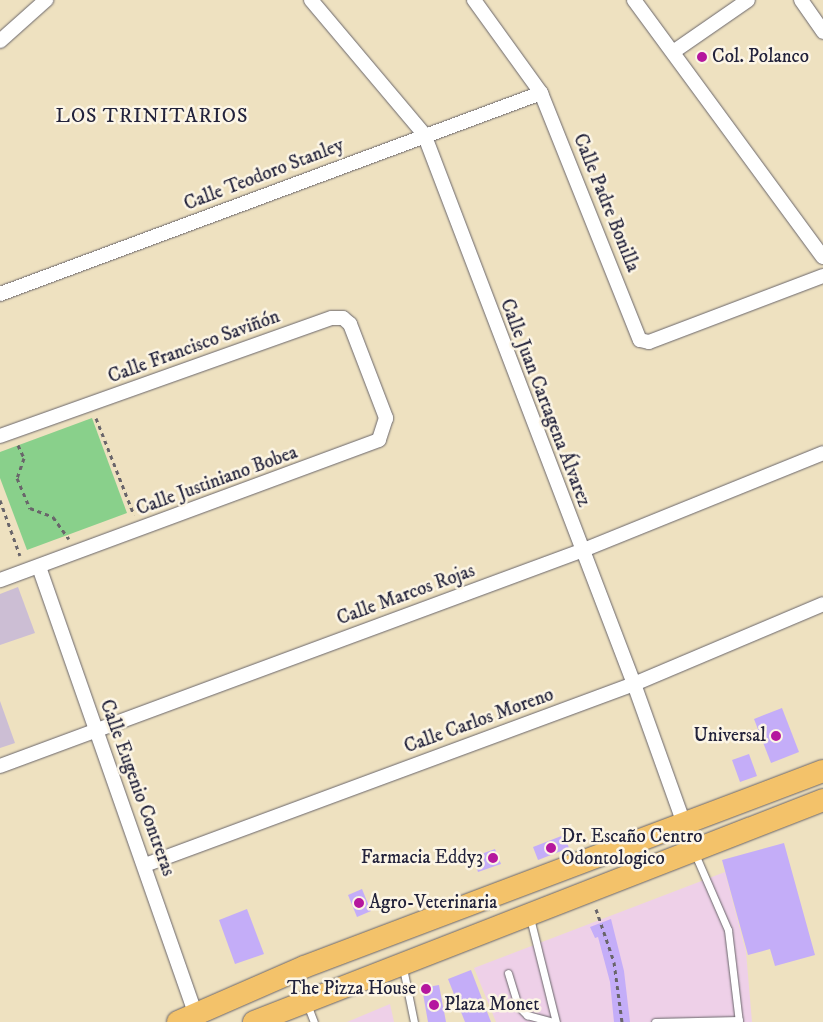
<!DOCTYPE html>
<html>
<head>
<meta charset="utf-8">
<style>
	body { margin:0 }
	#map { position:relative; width:823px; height:1022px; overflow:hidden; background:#eee1c0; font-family:"IM FELL DW Pica",serif }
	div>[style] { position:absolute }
	.built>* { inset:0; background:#eed0e8 }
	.industrial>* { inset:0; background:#ccbed4 }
	.green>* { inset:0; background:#89d08b }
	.building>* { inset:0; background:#c4adf8 }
	.path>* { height:3px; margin-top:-1.5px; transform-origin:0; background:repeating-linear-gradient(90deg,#69656a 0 4px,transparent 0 8px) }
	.roads { filter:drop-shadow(0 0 1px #69656a) drop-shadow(0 0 1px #69656a) }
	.lane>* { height:7px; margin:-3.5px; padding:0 3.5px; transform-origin:3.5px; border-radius:3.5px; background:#fff }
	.street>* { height:14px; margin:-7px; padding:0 7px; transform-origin:7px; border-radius:7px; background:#fff }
	.primary>* { height:22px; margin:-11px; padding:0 11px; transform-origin:11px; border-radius:11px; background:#f3c26a }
	.dots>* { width:14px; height:14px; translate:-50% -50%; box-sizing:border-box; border:2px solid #fcf5e5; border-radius:50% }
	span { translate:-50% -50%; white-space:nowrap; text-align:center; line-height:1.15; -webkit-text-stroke:5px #fcf5e5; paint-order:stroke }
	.poi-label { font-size:19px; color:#22223b }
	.left { translate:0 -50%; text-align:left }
	.right { translate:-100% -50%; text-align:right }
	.street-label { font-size:19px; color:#22223b }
	.neighbourhood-label { font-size:20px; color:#22223b; letter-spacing:1px }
</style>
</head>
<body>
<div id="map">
	<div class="built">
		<i style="clip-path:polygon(725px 872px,746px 952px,752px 1022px,496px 1022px,474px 968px)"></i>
		<i style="clip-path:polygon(390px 1004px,394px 1022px,347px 1022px)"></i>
	</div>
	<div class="industrial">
		<i style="clip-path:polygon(18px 587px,35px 633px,0 645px,0 594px)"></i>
		<i style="clip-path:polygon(0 701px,15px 743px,0 748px)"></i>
	</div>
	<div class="green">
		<i style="clip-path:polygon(92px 418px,127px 513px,27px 550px,0 478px,0 452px)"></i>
	</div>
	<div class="building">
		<i style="clip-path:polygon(782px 708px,799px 752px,771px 763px,754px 719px)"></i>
		<i style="clip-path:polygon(749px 754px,757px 776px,740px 782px,732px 760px)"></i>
		<i style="clip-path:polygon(564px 835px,569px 848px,538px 860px,533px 847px)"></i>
		<i style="clip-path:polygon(784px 843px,815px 955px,775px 966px,770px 949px,748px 955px,722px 860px)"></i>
		<i style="clip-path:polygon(495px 849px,501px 864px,478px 872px,473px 857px)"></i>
		<i style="clip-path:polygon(362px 889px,371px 911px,357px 917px,348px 895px)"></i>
		<i style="clip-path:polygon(247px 909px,264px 954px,235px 964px,219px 920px)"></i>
		<i style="clip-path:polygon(611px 919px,624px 971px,630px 1022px,614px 1022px,610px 982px,598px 937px,595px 938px,590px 927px)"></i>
		<i style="clip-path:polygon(471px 970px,491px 1022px,465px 1022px,448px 979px)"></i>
		<i style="clip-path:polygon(439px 985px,446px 1022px,428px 1022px,422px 988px)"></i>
	</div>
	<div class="path">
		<i style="left:96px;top:418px;width:104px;rotate:68.6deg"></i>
		<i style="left:18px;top:445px;width:14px;rotate:65deg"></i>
		<i style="left:24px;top:458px;width:21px;rotate:109deg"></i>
		<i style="left:17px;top:478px;width:33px;rotate:67deg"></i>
		<i style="left:30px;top:508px;width:25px;rotate:21deg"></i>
		<i style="left:53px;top:517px;width:27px;rotate:54deg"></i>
		<i style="left:0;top:500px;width:59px;rotate:70.3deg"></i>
		<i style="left:596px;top:909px;width:56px;rotate:71.2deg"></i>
		<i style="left:614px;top:962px;width:61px;rotate:82.4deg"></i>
	</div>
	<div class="roads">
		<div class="lane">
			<i style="left:695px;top:854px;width:83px;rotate:66.5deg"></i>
			<i style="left:728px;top:930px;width:93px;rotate:83.2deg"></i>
			<i style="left:530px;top:918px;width:107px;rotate:76deg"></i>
			<i style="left:403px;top:968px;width:55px;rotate:78.5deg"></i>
			<i style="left:508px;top:973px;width:34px;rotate:73deg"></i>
			<i style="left:518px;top:1006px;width:13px;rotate:45deg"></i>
			<i style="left:527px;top:1015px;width:28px;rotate:15deg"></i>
			<i style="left:307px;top:1004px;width:19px;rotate:69deg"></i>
			<i style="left:655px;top:1022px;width:84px;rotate:-1.4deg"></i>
		</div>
		<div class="street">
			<i style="left:311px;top:0;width:175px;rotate:49.9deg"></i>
			<i style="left:424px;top:134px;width:589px;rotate:69.1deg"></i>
			<i style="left:634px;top:684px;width:175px;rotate:70.3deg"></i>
			<i style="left:474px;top:0;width:115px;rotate:54.2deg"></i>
			<i style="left:541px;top:93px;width:266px;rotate:68.2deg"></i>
			<i style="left:640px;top:340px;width:9px;rotate:13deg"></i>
			<i style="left:649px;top:342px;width:186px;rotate:-20.8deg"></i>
			<i style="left:634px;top:0;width:319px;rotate:53.7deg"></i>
			<i style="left:801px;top:0;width:39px;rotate:55deg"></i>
			<i style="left:0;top:41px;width:62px;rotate:-41.7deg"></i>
			<i style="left:673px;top:52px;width:91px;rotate:-34.7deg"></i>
			<i style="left:0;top:294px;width:577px;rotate:-20.38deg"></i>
			<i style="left:0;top:436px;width:352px;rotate:-19.6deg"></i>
			<i style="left:332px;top:318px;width:11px"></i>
			<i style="left:343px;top:318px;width:9px;rotate:41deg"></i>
			<i style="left:350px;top:324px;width:101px;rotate:69deg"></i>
			<i style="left:386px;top:418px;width:23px;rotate:108deg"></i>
			<i style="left:379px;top:440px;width:404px;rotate:159.7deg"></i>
			<i style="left:39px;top:567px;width:481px;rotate:70.7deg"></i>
			<i style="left:0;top:766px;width:620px;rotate:-20.31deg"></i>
			<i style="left:581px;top:551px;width:261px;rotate:-22deg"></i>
			<i style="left:145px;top:865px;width:521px;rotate:-20.31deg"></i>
			<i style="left:634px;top:684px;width:205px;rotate:-22.9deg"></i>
		</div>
		<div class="primary">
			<i style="left:178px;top:1022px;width:137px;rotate:-23.6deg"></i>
			<i style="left:304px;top:967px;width:555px;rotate:-20.69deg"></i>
			<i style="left:254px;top:1022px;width:611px;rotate:-21.31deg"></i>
		</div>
	</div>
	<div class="dots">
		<i style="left:702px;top:57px;background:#b5179e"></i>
		<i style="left:776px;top:736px;background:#b5179e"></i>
		<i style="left:551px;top:848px;background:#b5179e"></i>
		<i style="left:493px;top:858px;background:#b5179e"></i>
		<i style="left:359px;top:903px;background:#b5179e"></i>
		<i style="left:426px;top:989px;background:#b5179e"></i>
		<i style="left:434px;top:1005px;background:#b5179e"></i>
	</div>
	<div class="poi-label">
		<span class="left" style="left:712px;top:57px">Col. Polanco</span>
		<span class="right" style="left:766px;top:736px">Universal</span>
		<span class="left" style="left:561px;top:848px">Dr. Escaño Centro<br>Odontologico</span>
		<span class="right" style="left:483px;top:858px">Farmacia Eddy3</span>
		<span class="left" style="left:369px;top:903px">Agro-Veterinaria</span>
		<span class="right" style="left:416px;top:989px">The Pizza House</span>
		<span class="left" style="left:444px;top:1005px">Plaza Monet</span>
	</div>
	<div class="street-label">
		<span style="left:264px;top:175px;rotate:-21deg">Calle Teodoro Stanley</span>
		<span style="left:606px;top:203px;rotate:68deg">Calle Padre Bonilla</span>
		<span style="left:194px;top:347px;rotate:-20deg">Calle Francisco Saviñón</span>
		<span style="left:545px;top:403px;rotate:69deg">Calle Juan Cartagena Álvarez</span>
		<span style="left:217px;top:481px;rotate:-20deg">Calle Justiniano Bobea</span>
		<span style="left:406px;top:595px;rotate:-20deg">Calle Marcos Rojas</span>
		<span style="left:479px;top:721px;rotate:-20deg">Calle Carlos Moreno</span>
		<span style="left:137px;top:788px;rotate:70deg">Calle Eugenio Contreras</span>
	</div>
	<div class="neighbourhood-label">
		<span style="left:152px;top:116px">LOS TRINITARIOS</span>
	</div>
</div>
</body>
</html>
